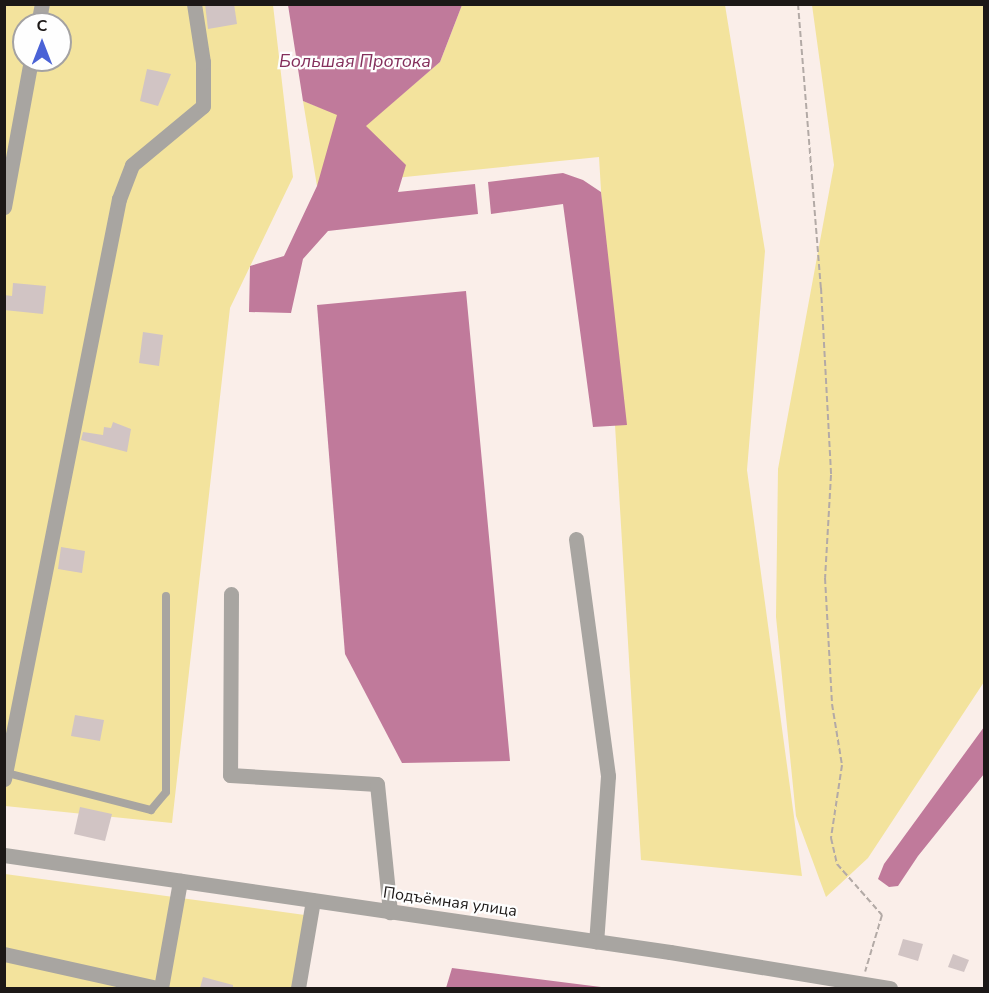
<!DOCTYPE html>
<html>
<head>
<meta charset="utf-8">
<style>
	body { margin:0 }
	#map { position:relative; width:989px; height:993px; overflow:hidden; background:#faeee9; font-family:"Nunito Sans",sans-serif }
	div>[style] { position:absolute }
	.green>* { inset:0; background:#f3e39d }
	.water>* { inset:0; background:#c07a9b }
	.building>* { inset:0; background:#d1c4c4 }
	.path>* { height:2px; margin-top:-1px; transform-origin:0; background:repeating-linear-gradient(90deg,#b3aaa6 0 6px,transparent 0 9px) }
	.lane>* { height:8px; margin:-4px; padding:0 4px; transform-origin:4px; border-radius:4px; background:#a8a5a1 }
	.street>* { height:15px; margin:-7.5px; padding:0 7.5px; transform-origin:7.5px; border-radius:7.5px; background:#a8a5a1 }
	span { translate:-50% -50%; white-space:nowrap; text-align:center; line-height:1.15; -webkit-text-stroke:4.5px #fefefe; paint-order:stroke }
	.street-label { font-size:16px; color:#1c1817 }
	.water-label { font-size:18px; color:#842f5c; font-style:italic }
	.frame { position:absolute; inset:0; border:6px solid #1c1817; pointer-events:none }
	.north { position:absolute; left:12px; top:12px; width:60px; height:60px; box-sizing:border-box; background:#fefefe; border:2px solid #a4a2a2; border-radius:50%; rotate:0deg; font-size:16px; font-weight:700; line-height:24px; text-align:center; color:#1c1817 }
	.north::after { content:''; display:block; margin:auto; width:21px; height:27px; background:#4a62d6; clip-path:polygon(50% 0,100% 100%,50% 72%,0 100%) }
</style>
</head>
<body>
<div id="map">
	<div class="green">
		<i style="clip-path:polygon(evenodd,4px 5px,273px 5px,293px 177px,230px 308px,172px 823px,5px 806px,4px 5px,24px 24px,60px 24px,60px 60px,24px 60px,24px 24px)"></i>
		<i style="clip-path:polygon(462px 5px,725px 5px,765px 251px,747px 470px,802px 876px,641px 860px,599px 157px,317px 186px,303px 101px,366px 125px,440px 62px)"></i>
		<i style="clip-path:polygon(812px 5px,984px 5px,984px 682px,868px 858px,826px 897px,796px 816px,776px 617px,778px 469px,834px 165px)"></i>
		<i style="clip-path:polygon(5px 874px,312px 916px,300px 988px,5px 988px)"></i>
	</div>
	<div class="water">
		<i style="clip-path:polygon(288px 5px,462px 5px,440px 62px,366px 126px,406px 165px,398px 192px,475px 184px,478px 214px,328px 231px,303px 259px,291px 313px,249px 312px,250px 266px,284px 256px,317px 186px,337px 115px,303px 101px)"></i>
		<i style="clip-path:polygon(563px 173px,583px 180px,601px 192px,627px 425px,593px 427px,563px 204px,491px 214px,488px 182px)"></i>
		<i style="clip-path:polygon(466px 291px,510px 761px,402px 763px,345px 654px,317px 305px)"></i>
		<i style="clip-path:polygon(984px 727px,984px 774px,918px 856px,898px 886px,889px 887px,878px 879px,884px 864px)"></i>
		<i style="clip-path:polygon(452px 968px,569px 983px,609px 988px,446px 988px)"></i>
	</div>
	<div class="building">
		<i style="clip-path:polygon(205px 4px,234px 4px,237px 24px,208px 29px)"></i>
		<i style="clip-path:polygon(147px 69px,171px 74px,158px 106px,140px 101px)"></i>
		<i style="clip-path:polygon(13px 283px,46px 286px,43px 314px,4px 310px,4px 295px,12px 296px)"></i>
		<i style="clip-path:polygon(143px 332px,163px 335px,159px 366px,139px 363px)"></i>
		<i style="clip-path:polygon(113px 422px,131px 429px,127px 452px,81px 440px,83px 432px,103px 435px,104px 427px,111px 428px)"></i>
		<i style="clip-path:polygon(61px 547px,85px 551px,82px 573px,58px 569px)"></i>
		<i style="clip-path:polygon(75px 715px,104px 720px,100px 741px,71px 736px)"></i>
		<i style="clip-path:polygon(80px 807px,112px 814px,105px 841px,74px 834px)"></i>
		<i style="clip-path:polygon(903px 939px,923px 944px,918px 961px,898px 955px)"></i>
		<i style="clip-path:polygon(953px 954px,969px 960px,964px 972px,948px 967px)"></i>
		<i style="clip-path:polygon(203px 977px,233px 985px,233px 988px,200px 988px)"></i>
	</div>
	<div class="path">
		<i style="left:798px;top:4px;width:285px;rotate:85.4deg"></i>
		<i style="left:821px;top:288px;width:187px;rotate:86.9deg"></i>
		<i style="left:831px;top:475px;width:103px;rotate:93.3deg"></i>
		<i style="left:825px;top:578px;width:126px;rotate:86.8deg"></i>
		<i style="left:832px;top:704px;width:62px;rotate:80.7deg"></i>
		<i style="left:842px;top:765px;width:74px;rotate:98.6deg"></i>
		<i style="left:831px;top:838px;width:27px;rotate:77deg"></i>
		<i style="left:837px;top:864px;width:68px;rotate:48.6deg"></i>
		<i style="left:882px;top:915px;width:59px;rotate:106.6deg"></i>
	</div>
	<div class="lane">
		<i style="left:7px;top:773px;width:149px;rotate:14.4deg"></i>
		<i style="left:151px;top:810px;width:23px;rotate:-50deg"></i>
		<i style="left:166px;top:792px;width:196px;rotate:-90deg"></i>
	</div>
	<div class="street">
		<i style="left:38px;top:24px;width:20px;rotate:-79deg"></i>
		<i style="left:4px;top:207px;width:149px;rotate:-79.6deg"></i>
		<i style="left:576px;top:539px;width:239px;rotate:82.3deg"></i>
		<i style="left:608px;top:776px;width:166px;rotate:94.1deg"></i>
		<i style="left:231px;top:594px;width:181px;rotate:90.3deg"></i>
		<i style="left:230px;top:775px;width:147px;rotate:3.5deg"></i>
		<i style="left:377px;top:784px;width:129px;rotate:84.2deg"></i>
		<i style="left:4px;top:779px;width:591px;rotate:-78.79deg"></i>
		<i style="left:119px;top:199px;width:36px;rotate:-69deg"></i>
		<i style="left:132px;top:165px;width:92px;rotate:-39.7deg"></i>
		<i style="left:203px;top:106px;width:44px;rotate:-90deg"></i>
		<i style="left:203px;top:62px;width:59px;rotate:-98.8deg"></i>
		<i style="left:4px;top:855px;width:673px;rotate:8.29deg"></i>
		<i style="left:670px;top:952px;width:223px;rotate:9.3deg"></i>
		<i style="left:4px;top:954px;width:157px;rotate:12.5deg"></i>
		<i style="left:161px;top:988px;width:109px;rotate:-79.9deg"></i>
		<i style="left:298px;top:988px;width:89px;rotate:-80.3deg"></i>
	</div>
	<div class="street-label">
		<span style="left:450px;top:902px;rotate:8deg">Подъёмная улица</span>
	</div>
	<div class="water-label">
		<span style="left:355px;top:61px">Большая Протока</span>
	</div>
	<div class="frame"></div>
	<div class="north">С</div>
</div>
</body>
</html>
